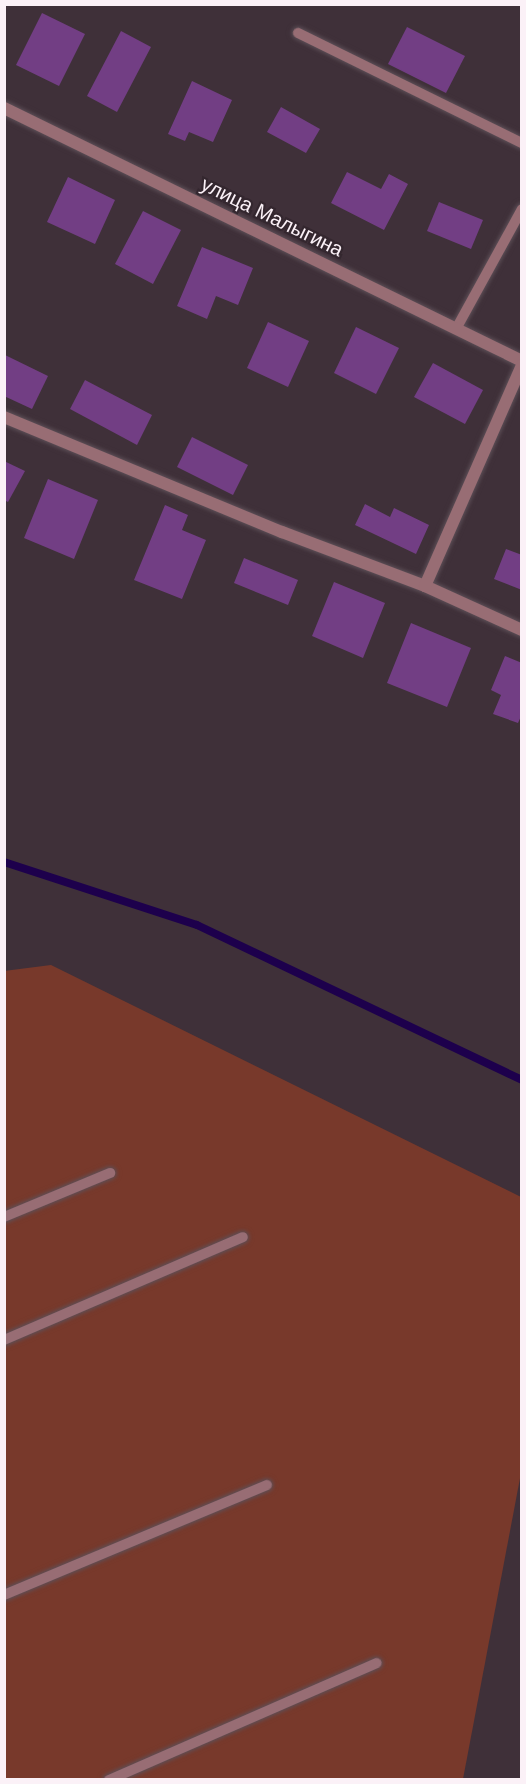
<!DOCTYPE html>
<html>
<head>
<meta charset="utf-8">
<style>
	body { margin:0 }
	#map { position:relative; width:526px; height:1784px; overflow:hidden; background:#3f3039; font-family:Helvetica,sans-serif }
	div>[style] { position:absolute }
	.green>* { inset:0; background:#78392b }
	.stream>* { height:8px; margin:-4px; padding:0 4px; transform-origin:4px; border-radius:4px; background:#1d004c }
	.building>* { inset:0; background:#723e84 }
	.roads { filter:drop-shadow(0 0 2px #5d4f57) drop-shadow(0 0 2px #5d4f57) }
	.lane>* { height:10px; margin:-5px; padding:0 5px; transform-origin:5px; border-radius:5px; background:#986d74 }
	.street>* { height:12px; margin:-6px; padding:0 6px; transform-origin:6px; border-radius:6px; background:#986d74 }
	span { translate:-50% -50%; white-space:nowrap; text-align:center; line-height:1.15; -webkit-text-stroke:4.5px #34272f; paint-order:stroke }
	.street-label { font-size:20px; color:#fbf1f7 }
	.frame { position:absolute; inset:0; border:6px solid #fbf1f7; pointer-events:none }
</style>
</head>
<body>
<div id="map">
	<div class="green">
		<i style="clip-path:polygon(51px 965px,521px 1197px,521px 1473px,463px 1779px,5px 1779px,4px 971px)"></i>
	</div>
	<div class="stream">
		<i style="left:4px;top:862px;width:203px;rotate:18.1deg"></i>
		<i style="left:197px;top:925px;width:360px;rotate:25.5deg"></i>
	</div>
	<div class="building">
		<i style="clip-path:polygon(42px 13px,85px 34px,59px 86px,16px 65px)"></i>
		<i style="clip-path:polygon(407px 27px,465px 56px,446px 93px,388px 64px)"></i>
		<i style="clip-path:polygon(121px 31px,151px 47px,117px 112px,87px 96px)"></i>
		<i style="clip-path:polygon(192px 81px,232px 100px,213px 142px,189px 132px,185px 141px,168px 134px)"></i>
		<i style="clip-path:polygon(281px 107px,320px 129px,306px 153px,267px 132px)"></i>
		<i style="clip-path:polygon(347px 172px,381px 189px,389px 174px,408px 184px,384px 230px,331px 203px)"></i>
		<i style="clip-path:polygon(68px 177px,115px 200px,95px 244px,47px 222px)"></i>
		<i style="clip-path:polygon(439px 202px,483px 220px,471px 249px,427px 231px)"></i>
		<i style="clip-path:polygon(143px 211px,181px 230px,153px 284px,115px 264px)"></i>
		<i style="clip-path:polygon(202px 247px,253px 268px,238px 305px,216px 296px,207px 319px,177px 306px)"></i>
		<i style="clip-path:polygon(268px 322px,309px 341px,288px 387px,247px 368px)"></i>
		<i style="clip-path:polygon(356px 327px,399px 348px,376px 394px,334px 373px)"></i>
		<i style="clip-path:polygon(5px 355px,48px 376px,32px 409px,4px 396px)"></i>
		<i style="clip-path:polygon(433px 363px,483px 390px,465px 424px,414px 397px)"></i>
		<i style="clip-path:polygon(85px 380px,152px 415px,137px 445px,70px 409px)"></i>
		<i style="clip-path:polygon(192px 437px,248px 465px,233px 495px,177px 467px)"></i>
		<i style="clip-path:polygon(4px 461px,25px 471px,8px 502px,4px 500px)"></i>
		<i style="clip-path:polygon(48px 479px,98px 500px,74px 559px,24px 538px)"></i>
		<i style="clip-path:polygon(365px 504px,390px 517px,394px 508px,429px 525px,416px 554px,355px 525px)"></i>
		<i style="clip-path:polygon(165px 505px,188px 515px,182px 530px,206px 540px,182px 599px,134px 580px)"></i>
		<i style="clip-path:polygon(506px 549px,522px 555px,522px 590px,494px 579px)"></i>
		<i style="clip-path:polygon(244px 558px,298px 580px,288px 605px,234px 583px)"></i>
		<i style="clip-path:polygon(334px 582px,385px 603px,363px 658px,312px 636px)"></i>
		<i style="clip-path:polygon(411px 623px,471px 648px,447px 707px,387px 683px)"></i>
		<i style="clip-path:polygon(505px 656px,522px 663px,522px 714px,518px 723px,493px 714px,501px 695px,491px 690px)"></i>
	</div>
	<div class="roads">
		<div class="lane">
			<i style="left:298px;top:33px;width:250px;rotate:26.2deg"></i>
			<i style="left:456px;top:329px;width:137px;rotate:-61.2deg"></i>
			<i style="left:4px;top:1217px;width:115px;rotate:-22.5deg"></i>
			<i style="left:4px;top:1340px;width:260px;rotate:-23.3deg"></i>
			<i style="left:4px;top:1595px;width:285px;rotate:-22.7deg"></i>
			<i style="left:109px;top:1780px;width:292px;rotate:-23.6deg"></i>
		</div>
		<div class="street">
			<i style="left:4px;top:108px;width:576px;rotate:26.03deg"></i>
			<i style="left:4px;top:417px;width:301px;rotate:22.5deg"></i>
			<i style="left:282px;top:532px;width:153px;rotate:20.7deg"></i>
			<i style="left:425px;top:586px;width:107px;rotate:24.4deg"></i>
			<i style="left:425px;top:586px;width:241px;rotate:-66.3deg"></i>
		</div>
	</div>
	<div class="street-label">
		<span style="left:272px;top:217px;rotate:26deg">улица Малыгина</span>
	</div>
	<div class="frame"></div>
</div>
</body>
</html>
